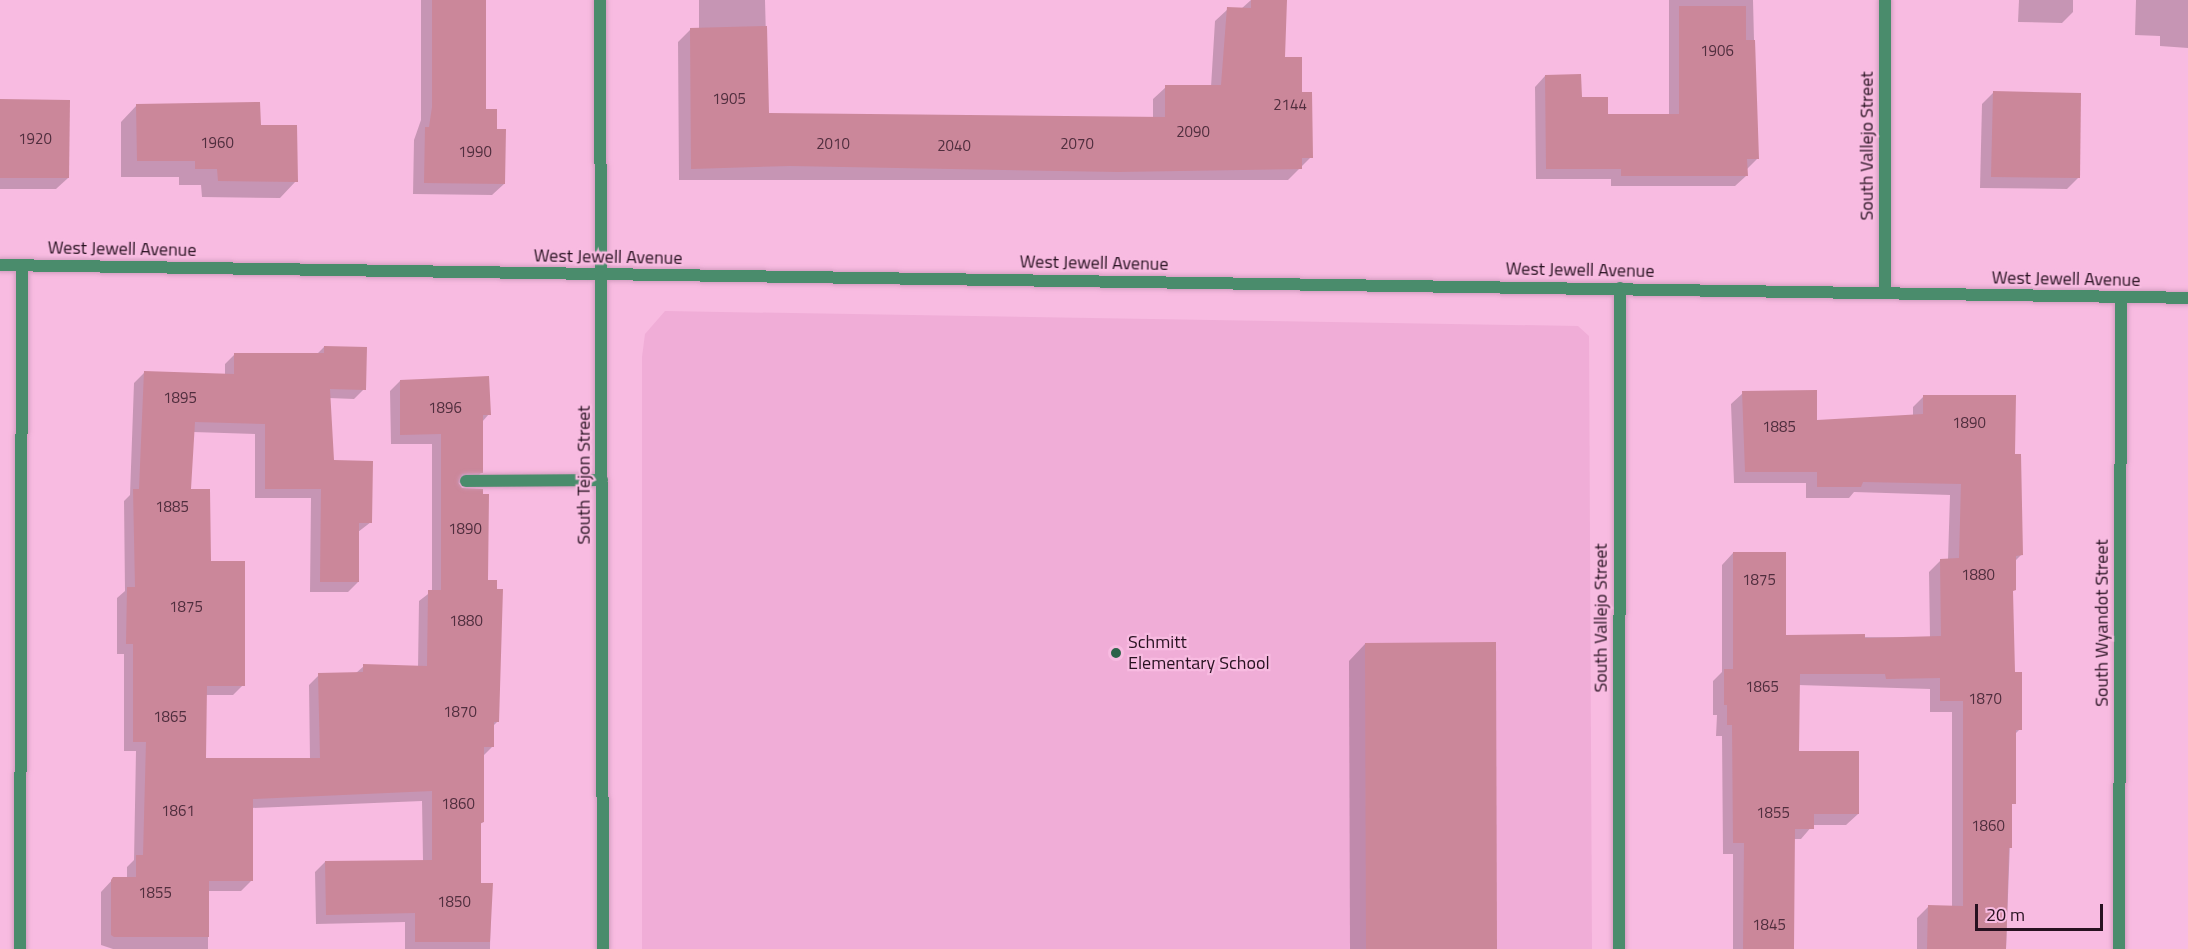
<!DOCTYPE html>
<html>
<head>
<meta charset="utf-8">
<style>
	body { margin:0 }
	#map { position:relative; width:2188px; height:949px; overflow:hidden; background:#f8bbe1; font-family:"Titillium Web",sans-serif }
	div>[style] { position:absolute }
	.built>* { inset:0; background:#f0add7 }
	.shadow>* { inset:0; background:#0003 }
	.building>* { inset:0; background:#cb879a }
	.roads { filter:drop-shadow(0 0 2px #d29cbe) drop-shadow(0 0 2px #d29cbe) }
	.service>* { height:12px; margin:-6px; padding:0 6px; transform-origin:6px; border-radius:6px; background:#4a8c6c }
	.minor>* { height:12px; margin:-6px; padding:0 6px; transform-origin:6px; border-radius:6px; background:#4a8c6c }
	.tertiary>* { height:12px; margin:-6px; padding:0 6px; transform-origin:6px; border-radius:6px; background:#4a8c6c }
	.dots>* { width:16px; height:16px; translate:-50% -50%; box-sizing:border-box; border:3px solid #f8bbe1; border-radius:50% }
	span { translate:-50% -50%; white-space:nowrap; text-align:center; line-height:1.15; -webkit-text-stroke:4.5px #f8bbe1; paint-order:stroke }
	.number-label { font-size:15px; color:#502e3e }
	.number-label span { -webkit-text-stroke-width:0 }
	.street-label { font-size:18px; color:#271120 }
	.poi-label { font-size:18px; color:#271120 }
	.left { translate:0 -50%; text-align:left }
	.scale { position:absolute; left:1975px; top:904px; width:128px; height:27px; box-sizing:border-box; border:3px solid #271120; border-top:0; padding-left:8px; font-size:18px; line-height:21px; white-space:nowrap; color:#271120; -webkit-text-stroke:4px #f8bbe1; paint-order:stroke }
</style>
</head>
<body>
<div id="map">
	<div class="built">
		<i style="clip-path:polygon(665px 311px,1578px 326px,1589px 336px,1592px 949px,642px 949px,642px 357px,645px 334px)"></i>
	</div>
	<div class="shadow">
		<i style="clip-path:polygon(421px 0,485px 0,485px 110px,495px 130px,504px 184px,492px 195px,413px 194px,414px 140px,421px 120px)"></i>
		<i style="clip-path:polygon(699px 0,765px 0,768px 114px,1153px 119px,1153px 99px,1166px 87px,1211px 87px,1215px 21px,1228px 9px,1241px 9px,1251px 0,1285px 0,1284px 58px,1311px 157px,1288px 180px,679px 180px,678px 42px,690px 30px,699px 30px)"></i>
		<i style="clip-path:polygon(1669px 0,1753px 0,1757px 159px,1746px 170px,1746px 176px,1735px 186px,1611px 186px,1611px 179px,1536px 179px,1535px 87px,1545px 76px,1607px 115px,1669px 115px)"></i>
		<i style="clip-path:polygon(2019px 0,2073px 0,2073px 12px,2062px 23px,2018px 22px)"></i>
		<i style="clip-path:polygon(2136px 0,2188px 0,2188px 48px,2160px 46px,2160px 36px,2135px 35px)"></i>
		<i style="clip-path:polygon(1993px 93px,2078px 178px,2067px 189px,1980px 188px,1982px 104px)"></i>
		<i style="clip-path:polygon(0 100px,68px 178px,56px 189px,0 189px)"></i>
		<i style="clip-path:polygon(137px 105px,259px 127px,296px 181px,280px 198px,202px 197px,201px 185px,179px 185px,179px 177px,121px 177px,121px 122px)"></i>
		<i style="clip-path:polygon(324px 347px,364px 389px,354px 399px,329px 398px,332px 462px,371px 522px,358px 532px,358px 582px,348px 592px,310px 592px,311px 498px,255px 498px,255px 434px,193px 432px,189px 490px,243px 685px,233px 695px,205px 695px,204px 760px,310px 760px,309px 685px,319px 675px,356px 673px,364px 666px,418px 668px,419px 601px,432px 591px,432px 444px,391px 444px,390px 391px,400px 381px,489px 414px,482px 422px,482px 472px,471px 482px,457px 483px,487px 581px,498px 721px,492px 727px,492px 747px,483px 756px,483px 822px,479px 825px,479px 885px,491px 885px,490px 949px,405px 949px,405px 922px,316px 924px,315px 872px,325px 862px,423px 861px,422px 801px,251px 808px,251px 881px,241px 891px,208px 891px,208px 949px,113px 949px,101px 945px,101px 892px,114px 878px,127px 878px,127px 867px,134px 860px,136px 751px,124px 751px,124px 654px,117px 654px,117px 598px,125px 591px,124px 501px,130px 495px,134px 383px,144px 373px,225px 375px,225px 364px,235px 354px,317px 354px)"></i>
		<i style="clip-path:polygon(1743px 393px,1815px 421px,1913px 416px,1913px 407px,1924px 396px,2014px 455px,2021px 555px,2014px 562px,2012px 593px,2014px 674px,2020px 729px,2014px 735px,2006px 949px,1917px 949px,1917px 918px,1928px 907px,1952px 907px,1952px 712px,1930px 712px,1930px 689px,1798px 685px,1797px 753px,1858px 814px,1846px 825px,1813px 825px,1801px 839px,1794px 839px,1793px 949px,1733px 949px,1733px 854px,1723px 854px,1722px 736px,1716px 736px,1717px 715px,1713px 715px,1713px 681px,1722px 672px,1722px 565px,1733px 553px,1784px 636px,1930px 638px,1929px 572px,1941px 560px,1948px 560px,1950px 495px,1854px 492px,1849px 498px,1806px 498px,1806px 483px,1734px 483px,1731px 404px)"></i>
		<i style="clip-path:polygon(1365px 644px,1496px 949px,1350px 949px,1349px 661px)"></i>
	</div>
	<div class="building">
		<i style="clip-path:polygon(432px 0,486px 0,486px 109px,497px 109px,497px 129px,506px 129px,505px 184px,424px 183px,425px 127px,429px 127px,432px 107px)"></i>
		<i style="clip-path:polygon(1251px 0,1287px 0,1285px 57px,1302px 57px,1302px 92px,1312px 92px,1313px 158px,1302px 158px,1302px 169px,1118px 172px,790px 166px,691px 169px,690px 28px,767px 26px,769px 113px,1165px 117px,1165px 85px,1221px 85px,1227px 7px,1251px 8px)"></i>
		<i style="clip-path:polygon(1679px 6px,1746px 6px,1746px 40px,1755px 40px,1759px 159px,1747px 159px,1748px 176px,1621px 176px,1621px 169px,1546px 169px,1545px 75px,1581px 74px,1582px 97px,1608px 97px,1608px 114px,1679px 114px)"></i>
		<i style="clip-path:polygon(1993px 91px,2081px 93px,2080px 178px,1991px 177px)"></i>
		<i style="clip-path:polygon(0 99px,70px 100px,69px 178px,0 178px)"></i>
		<i style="clip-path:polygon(260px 102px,261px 125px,297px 125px,298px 182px,218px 181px,217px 169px,195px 169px,195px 161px,137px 161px,136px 104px)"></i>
		<i style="clip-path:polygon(324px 346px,367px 347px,366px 390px,330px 389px,334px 460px,373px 461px,372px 523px,359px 523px,359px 582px,320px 582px,321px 489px,265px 489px,265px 424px,195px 422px,191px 489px,210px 489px,211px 561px,245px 561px,245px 686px,207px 686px,206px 758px,320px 758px,318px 673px,363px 672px,363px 664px,427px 666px,428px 590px,441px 590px,441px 434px,400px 435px,400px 380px,489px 376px,491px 415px,483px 415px,483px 473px,462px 474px,458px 482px,462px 488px,483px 489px,483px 494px,489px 494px,488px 580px,497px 580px,497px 589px,503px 589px,499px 722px,494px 722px,494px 747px,484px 747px,484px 822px,481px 823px,481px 883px,493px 883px,490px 942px,415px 942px,415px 913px,326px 915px,325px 861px,432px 860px,432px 791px,253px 799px,253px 881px,209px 881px,209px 937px,114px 937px,111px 935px,111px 880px,113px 877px,136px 877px,136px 855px,143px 855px,146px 742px,133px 742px,133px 644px,126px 644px,127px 587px,135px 587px,133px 489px,139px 489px,144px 371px,234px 374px,234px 353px,324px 353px)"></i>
		<i style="clip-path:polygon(1817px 390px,1817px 420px,1923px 414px,1923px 395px,2016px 395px,2015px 454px,2021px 454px,2023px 555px,2016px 556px,2016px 590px,2013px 591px,2015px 672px,2022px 672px,2022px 730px,2016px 730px,2016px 804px,2012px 804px,2012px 848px,2009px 848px,2006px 949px,1927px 949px,1928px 905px,1963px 906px,1963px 701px,1940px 701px,1940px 678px,1886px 679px,1885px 674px,1800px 674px,1799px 751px,1859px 751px,1859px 814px,1814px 814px,1814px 829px,1795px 829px,1794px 949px,1743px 949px,1744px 843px,1733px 843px,1732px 725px,1727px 725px,1727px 705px,1724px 705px,1724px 669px,1733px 669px,1733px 552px,1786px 552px,1786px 635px,1865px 634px,1865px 638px,1941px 636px,1940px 559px,1959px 558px,1961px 484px,1863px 482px,1861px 487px,1817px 487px,1817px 472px,1745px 472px,1742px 391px)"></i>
		<i style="clip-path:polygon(1496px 642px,1497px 949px,1366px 949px,1365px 643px)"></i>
	</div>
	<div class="roads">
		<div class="service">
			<i style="left:466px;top:481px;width:136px;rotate:-0.4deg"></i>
		</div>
		<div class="minor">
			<i style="left:600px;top:0;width:949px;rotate:89.82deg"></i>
			<i style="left:1885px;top:293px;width:293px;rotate:-90deg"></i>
			<i style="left:20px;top:949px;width:684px;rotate:-89.83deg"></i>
			<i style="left:1619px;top:949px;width:661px;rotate:-89.91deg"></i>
			<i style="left:2119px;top:949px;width:651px;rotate:-89.82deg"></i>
		</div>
		<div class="tertiary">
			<i style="left:0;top:265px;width:2188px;rotate:0.86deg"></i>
		</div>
	</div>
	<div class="dots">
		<i style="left:1116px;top:653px;background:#2d634a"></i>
	</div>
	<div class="number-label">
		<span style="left:1717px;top:51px">1906</span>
		<span style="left:729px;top:99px">1905</span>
		<span style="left:1290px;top:105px">2144</span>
		<span style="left:1193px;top:132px">2090</span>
		<span style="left:35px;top:139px">1920</span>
		<span style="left:217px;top:143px">1960</span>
		<span style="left:833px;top:144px">2010</span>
		<span style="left:1077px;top:144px">2070</span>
		<span style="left:954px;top:146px">2040</span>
		<span style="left:475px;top:152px">1990</span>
		<span style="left:180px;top:398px">1895</span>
		<span style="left:445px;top:408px">1896</span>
		<span style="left:1969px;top:423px">1890</span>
		<span style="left:1779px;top:427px">1885</span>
		<span style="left:172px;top:507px">1885</span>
		<span style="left:465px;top:529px">1890</span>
		<span style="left:1978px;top:575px">1880</span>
		<span style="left:1759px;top:580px">1875</span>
		<span style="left:186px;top:607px">1875</span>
		<span style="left:466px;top:621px">1880</span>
		<span style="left:1762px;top:687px">1865</span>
		<span style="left:1985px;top:699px">1870</span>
		<span style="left:460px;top:712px">1870</span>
		<span style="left:170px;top:717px">1865</span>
		<span style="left:458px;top:804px">1860</span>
		<span style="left:178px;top:811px">1861</span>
		<span style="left:1773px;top:813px">1855</span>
		<span style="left:1988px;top:826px">1860</span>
		<span style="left:155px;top:893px">1855</span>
		<span style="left:454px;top:902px">1850</span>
		<span style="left:1769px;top:925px">1845</span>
	</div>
	<div class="street-label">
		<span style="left:1867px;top:146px;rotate:-90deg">South Vallejo Street</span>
		<span style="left:122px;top:249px;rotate:1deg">West Jewell Avenue</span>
		<span style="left:608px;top:257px;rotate:1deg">West Jewell Avenue</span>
		<span style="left:1094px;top:263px;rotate:1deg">West Jewell Avenue</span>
		<span style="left:1580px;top:270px;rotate:1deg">West Jewell Avenue</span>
		<span style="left:2066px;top:279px;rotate:1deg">West Jewell Avenue</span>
		<span style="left:584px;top:475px;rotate:-90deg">South Tejon Street</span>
		<span style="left:1601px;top:618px;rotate:-90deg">South Vallejo Street</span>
		<span style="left:2102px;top:623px;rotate:-90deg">South Wyandot Street</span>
	</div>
	<div class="poi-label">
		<span class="left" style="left:1128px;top:653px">Schmitt<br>Elementary School</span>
	</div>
	<div class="scale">20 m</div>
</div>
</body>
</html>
